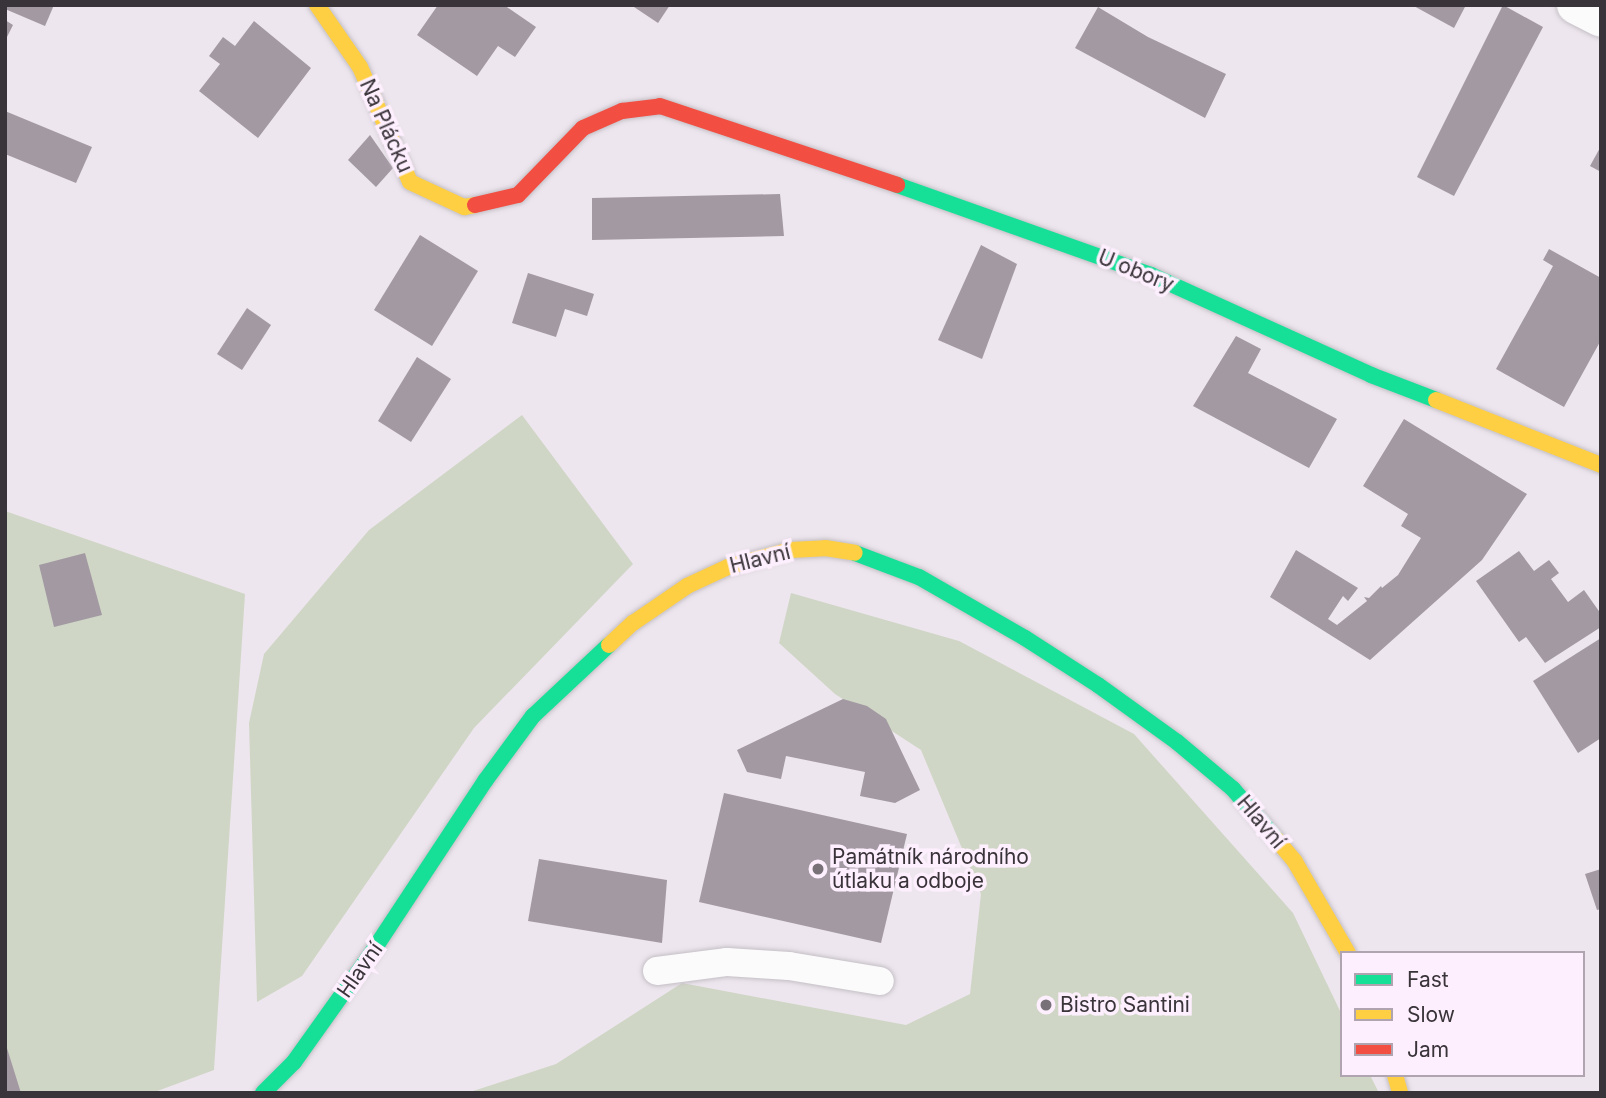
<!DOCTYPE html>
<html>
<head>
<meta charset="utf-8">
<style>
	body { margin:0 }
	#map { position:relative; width:1606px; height:1098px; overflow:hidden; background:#ede6ee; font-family:Inter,sans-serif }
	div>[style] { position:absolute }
	.green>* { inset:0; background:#d0d6c6 }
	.building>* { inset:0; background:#a399a3 }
	.roads { filter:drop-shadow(0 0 2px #c4bfc5) drop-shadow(0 0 2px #c4bfc5) }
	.lane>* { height:28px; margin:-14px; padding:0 14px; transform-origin:14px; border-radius:14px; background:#fcfbfc }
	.street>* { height:38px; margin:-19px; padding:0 19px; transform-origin:19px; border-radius:19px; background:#fcfbfc }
	.fast>* { height:16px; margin:-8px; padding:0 8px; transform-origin:8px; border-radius:8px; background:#16e098 }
	.slow>* { height:16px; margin:-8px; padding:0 8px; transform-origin:8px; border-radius:8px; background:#ffcf43 }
	.jam>* { height:16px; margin:-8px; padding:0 8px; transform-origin:8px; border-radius:8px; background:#f24e42 }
	.dots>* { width:19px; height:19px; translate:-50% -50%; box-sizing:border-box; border:4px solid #feeffe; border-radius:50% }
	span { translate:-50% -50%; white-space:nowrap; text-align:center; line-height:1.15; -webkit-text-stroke:7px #feeffe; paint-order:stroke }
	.street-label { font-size:21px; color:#393439 }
	.poi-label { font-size:21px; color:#393439 }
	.left { translate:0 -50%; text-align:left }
	.frame { position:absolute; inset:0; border:7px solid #393439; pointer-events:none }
	.legend { position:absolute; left:1340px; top:951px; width:245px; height:126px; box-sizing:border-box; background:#feeffe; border:2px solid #afa4af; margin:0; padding:9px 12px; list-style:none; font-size:21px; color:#393439 }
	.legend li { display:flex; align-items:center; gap:14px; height:35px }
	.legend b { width:35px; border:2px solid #afa4af }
</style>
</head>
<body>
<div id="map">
	<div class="green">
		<i style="clip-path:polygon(522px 415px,633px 564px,474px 728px,302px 976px,257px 1002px,249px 723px,264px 654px,369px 530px)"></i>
		<i style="clip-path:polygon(5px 511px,245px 594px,214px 1070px,152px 1093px,5px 1093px)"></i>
		<i style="clip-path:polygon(791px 593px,959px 641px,1134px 734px,1293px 913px,1342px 1015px,1342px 1075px,1370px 1075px,1379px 1093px,467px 1093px,556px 1064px,682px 983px,906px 1025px,970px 994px,981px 894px,921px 750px,835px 694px,779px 643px)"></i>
	</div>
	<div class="building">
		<i style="clip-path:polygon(5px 5px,54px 5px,45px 26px,5px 9px)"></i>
		<i style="clip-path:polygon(438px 5px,504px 5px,536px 27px,515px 57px,498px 46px,477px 76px,417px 35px)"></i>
		<i style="clip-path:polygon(631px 5px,670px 5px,658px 23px)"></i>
		<i style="clip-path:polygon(1412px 5px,1466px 5px,1454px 28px)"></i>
		<i style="clip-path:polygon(1503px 5px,1543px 27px,1454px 196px,1417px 177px)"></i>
		<i style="clip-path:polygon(1098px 7px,1148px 37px,1226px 74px,1205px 118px,1075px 48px)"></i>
		<i style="clip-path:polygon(5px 20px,13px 25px,5px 41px)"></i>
		<i style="clip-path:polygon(254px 21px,311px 68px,258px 138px,199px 91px,220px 64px,209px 56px,223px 37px,235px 46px)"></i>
		<i style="clip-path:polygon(5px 111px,92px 147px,76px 183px,5px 154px)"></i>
		<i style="clip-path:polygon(370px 135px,393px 168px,376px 187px,348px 160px)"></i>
		<i style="clip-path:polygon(1601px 146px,1601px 172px,1590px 166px)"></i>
		<i style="clip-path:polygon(780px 194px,784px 236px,592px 240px,592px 198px)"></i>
		<i style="clip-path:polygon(420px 235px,478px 271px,432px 346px,374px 310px)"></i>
		<i style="clip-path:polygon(981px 245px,1017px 264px,982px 359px,938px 340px)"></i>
		<i style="clip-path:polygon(1549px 249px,1601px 278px,1601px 340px,1564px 407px,1496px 369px,1553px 266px,1543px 260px)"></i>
		<i style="clip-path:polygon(528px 273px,594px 294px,587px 316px,565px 309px,556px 337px,512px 323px)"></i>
		<i style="clip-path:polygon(247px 308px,271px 325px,242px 370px,217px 354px)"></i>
		<i style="clip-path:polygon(1236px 336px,1261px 349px,1248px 373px,1337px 419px,1309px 468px,1193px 406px)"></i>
		<i style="clip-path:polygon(417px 357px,451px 379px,411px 442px,378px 421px)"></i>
		<i style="clip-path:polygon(1404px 419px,1527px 494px,1482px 560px,1370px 660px,1270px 597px,1296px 550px,1358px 588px,1348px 601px,1343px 596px,1328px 619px,1337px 625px,1367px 601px,1364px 597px,1369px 598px,1381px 586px,1382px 588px,1398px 575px,1421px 538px,1401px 526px,1408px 514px,1363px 486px)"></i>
		<i style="clip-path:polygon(1519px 551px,1534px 571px,1549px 560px,1559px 573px,1551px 579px,1568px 602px,1584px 590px,1601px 614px,1601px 627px,1545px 663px,1526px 637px,1519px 642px,1476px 581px)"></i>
		<i style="clip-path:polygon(85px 553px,102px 615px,54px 627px,39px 565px)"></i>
		<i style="clip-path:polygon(1601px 638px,1601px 738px,1578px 753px,1533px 681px)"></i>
		<i style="clip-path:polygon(843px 699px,867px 706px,886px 719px,920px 790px,895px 803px,860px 796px,865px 772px,786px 756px,781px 779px,747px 772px,737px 750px)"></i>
		<i style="clip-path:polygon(724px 793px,907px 834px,881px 943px,699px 902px)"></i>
		<i style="clip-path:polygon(539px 859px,667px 880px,662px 943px,528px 921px)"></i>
		<i style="clip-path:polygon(1601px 869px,1601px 909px,1597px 910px,1585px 874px)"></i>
		<i style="clip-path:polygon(5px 1045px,6px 1045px,21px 1093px,5px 1093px)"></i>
	</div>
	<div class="roads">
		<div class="lane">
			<i style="left:657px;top:971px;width:71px;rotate:-7.3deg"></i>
			<i style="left:727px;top:962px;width:62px;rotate:3.7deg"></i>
			<i style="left:789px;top:966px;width:92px;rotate:9.4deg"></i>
		</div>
		<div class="street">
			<i style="left:1576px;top:5px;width:28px;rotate:27deg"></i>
		</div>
		<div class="fast">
			<i style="left:897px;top:185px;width:269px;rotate:19.5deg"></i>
			<i style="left:1151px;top:275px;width:242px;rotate:24.4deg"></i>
			<i style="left:1371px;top:375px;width:70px;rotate:21deg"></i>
			<i style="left:855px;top:553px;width:68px;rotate:20.6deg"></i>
			<i style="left:919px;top:577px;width:122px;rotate:29.9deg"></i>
			<i style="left:1025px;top:638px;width:87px;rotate:32.8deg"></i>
			<i style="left:1098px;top:685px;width:97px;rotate:35.8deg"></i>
			<i style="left:1177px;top:742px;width:73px;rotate:40deg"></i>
			<i style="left:1233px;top:789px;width:66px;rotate:49.3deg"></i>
			<i style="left:263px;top:1093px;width:44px;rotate:-45deg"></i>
			<i style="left:294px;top:1062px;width:129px;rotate:-54.5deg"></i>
			<i style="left:369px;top:957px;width:211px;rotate:-56.6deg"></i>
			<i style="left:485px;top:781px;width:81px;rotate:-53.6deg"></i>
			<i style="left:533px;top:716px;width:104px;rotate:-43.1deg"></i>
		</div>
		<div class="slow">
			<i style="left:317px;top:5px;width:75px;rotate:55.3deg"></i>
			<i style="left:360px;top:67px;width:125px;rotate:66.5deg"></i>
			<i style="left:410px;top:182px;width:60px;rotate:24.8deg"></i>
			<i style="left:464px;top:207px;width:11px;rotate:-10deg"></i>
			<i style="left:1436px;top:400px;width:177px;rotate:21.5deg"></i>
			<i style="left:609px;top:645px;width:33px;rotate:-43deg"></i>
			<i style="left:633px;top:623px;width:65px;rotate:-34.4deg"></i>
			<i style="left:687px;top:586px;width:45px;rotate:-24.9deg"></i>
			<i style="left:728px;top:567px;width:64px;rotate:-15.3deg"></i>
			<i style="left:790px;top:550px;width:35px;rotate:-3deg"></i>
			<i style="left:825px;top:548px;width:30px;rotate:9deg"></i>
			<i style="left:1276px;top:839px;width:30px;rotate:50deg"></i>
			<i style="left:1295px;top:862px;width:105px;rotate:59.8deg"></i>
			<i style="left:1395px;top:1075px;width:19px;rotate:74deg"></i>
		</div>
		<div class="jam">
			<i style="left:475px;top:205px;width:44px;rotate:-13.1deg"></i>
			<i style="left:518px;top:195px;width:93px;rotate:-45.9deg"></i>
			<i style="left:583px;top:128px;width:43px;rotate:-23.6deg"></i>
			<i style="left:622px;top:111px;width:38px;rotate:-7deg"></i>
			<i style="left:660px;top:106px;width:250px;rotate:18.4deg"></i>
		</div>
	</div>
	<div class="dots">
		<i style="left:818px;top:869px;background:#787278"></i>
		<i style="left:1046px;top:1005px;background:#787278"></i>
	</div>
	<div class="street-label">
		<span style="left:386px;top:126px;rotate:66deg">Na Plácku</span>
		<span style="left:1136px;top:271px;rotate:22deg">U obory</span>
		<span style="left:760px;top:559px;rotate:-14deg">Hlavní</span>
		<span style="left:1261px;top:822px;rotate:50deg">Hlavní</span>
		<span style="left:360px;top:970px;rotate:-55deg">Hlavní</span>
	</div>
	<div class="poi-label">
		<span class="left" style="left:832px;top:869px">Památník národního<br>útlaku a odboje</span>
		<span class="left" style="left:1060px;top:1005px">Bistro Santini</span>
	</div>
	<div class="frame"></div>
	<ul class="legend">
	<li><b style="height:9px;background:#16e098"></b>Fast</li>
	<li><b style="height:9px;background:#ffcf43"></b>Slow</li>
	<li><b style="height:9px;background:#f24e42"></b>Jam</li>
	</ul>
</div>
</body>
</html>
